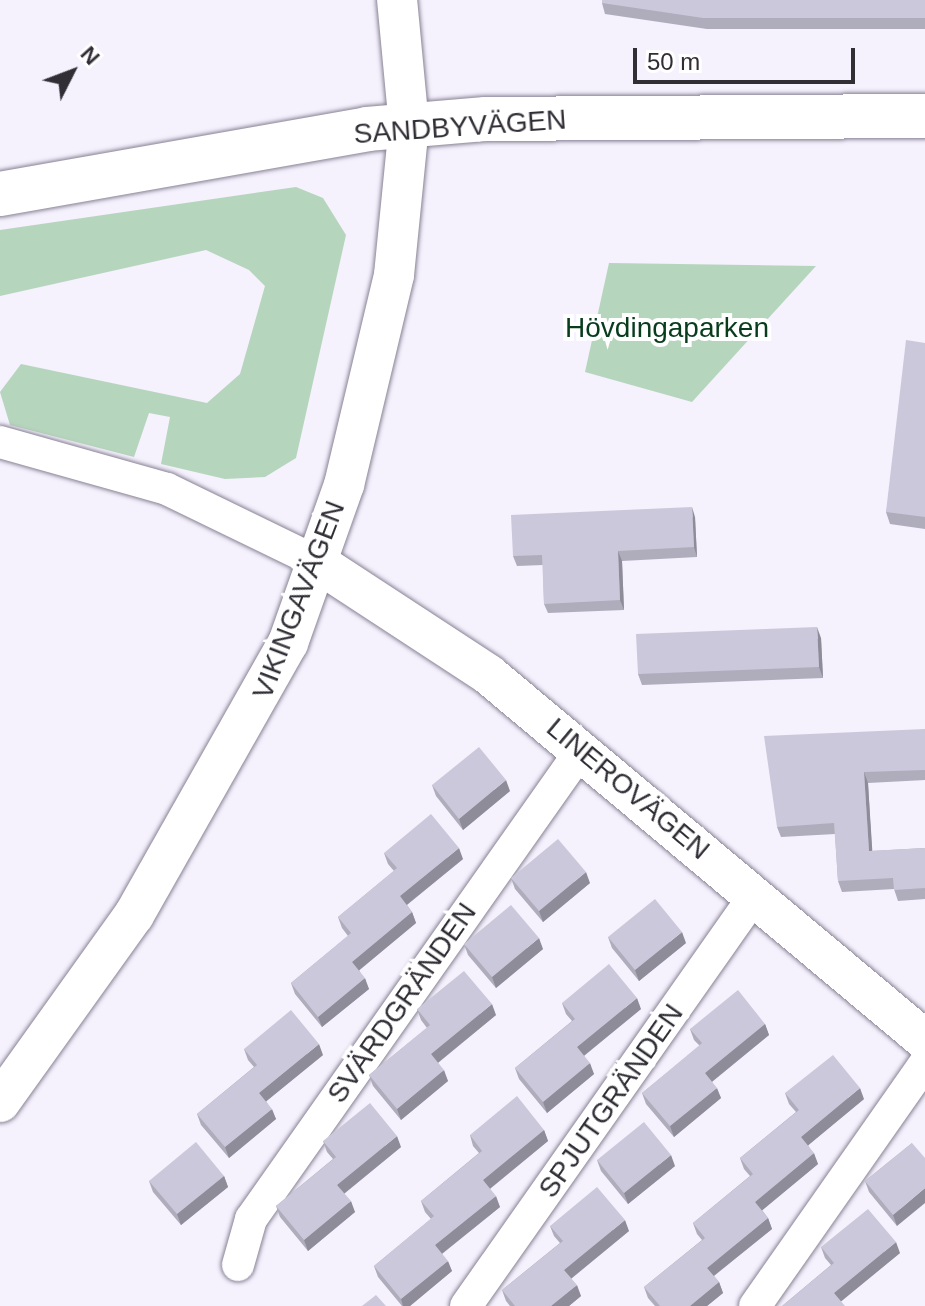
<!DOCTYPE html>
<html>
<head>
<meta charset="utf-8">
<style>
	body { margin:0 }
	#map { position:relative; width:925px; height:1306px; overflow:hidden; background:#f5f1fd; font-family:Helvetica,sans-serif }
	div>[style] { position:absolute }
	.green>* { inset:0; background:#b6d5bd }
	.roads { filter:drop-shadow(0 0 2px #888294) drop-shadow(0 0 2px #888294) }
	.minor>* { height:32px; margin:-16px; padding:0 16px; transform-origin:16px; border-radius:16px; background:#fff }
	.tertiary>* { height:40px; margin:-20px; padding:0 20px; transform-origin:20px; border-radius:20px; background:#fff }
	.secondary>* { height:44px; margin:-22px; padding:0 22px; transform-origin:22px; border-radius:22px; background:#fff }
	.wall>* { inset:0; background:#afacbc }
	.shaded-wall>* { inset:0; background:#8f8c99 }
	.building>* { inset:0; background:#ccc8db }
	span { translate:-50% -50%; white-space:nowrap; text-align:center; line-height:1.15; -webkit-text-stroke:8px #fff; paint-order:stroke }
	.street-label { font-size:28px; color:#312e36 }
	.park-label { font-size:28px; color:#083c1d }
	.north { position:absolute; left:32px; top:32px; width:80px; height:80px; -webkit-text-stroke:6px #fff; paint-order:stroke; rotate:48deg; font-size:22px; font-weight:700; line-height:32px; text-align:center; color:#312e36 }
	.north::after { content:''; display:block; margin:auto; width:28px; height:36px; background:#312e36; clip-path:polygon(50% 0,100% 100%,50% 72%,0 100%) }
	.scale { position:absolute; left:633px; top:48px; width:222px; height:36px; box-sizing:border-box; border:4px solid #312e36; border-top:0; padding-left:10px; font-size:24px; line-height:28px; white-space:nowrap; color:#312e36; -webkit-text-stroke:6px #fff; paint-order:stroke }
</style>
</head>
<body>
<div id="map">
	<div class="green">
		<i style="clip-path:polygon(296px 187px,323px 198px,346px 235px,296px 458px,265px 477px,225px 479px,161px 464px,170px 417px,149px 413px,134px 457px,10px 425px,0 392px,21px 364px,207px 403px,240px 374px,265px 286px,249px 270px,206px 250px,0 296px,0 230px)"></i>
		<i style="clip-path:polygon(609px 263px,816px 266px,692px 402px,585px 372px)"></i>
	</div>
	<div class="roads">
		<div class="minor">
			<i style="left:0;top:442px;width:173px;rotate:15.7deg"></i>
			<i style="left:167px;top:489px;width:165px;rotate:25.9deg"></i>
			<i style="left:238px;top:1265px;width:48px;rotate:-74.2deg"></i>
			<i style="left:251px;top:1219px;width:575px;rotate:-54.84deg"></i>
			<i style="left:466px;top:1306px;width:502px;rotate:-54.89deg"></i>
			<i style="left:755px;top:1306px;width:297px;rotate:-55deg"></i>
		</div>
		<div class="tertiary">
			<i style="left:315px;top:561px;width:208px;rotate:33.2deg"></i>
			<i style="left:489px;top:675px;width:569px;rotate:39.93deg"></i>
			<i style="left:0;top:1102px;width:230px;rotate:-54.4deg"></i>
			<i style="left:134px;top:915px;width:313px;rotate:-60.5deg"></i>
			<i style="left:288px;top:643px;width:168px;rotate:-70.5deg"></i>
			<i style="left:344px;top:485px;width:216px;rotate:-76.6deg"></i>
			<i style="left:394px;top:275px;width:150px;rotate:-84.3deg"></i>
			<i style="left:409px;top:126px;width:127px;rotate:-95.4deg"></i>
		</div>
		<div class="secondary">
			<i style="left:0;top:194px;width:373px;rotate:-10deg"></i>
			<i style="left:367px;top:129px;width:119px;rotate:-4.8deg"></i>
			<i style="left:486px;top:119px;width:439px;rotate:-0.4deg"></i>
		</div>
	</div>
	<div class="wall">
		<i style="clip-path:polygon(925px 0,925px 29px,707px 29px,605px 14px,602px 3px)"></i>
		<i style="clip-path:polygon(925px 343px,925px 529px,890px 524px,886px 512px)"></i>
		<i style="clip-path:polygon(695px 517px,697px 557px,622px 561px,624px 610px,548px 613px,544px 604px,543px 565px,517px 566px,513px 556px)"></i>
		<i style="clip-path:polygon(821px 638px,823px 678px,642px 685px,638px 674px)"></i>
		<i style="clip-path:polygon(925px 729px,925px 780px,868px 783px,872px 851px,925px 848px,925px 899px,898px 901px,894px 889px,842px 892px,838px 881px,835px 834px,781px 837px,777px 827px)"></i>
		<i style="clip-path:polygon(432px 785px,510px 791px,463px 830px,436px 796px)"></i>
		<i style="clip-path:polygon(384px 853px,463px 859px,407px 905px,412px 912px,416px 923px,359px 970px,369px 989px,322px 1027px,295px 994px,291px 983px,348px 936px,342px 928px,338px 917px,394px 871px,388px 864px)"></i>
		<i style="clip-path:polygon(511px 878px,590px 883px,543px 922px,515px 889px)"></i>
		<i style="clip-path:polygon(608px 937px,686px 943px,639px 981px,612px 948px)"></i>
		<i style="clip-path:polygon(464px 944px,543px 949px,496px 988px,468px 955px)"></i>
		<i style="clip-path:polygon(562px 1003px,641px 1009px,584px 1056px,594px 1074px,547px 1113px,519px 1079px,515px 1068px,572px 1021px,566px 1014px)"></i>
		<i style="clip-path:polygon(417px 1009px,496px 1015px,438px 1063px,448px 1081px,401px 1120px,373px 1086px,369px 1075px,427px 1028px,421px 1020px)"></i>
		<i style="clip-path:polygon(765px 1024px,769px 1035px,712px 1082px,721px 1098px,674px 1137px,646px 1104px,642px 1093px,700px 1046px,694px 1040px,690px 1029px)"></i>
		<i style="clip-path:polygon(244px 1049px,323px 1055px,266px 1101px,276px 1119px,229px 1158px,201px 1125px,197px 1114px,254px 1067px,248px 1060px)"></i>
		<i style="clip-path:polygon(785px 1093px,864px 1099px,808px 1145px,818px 1164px,762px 1210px,768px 1218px,772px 1229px,714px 1276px,719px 1282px,723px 1293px,707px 1306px,655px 1306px,648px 1298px,644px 1287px,702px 1240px,697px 1234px,693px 1223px,750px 1176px,744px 1169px,740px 1158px,796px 1112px,789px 1104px)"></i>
		<i style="clip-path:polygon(544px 1130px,548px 1141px,490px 1189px,500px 1207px,442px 1254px,452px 1271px,410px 1306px,402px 1306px,378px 1277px,374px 1266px,431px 1219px,425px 1212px,421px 1201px,479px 1153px,473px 1146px,470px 1135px)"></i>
		<i style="clip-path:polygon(323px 1141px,401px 1147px,344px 1194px,355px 1212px,308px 1251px,280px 1217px,276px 1206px,333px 1159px,327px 1152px)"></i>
		<i style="clip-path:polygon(912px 1143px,897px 1226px,869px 1192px,865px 1181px)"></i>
		<i style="clip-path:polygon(597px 1160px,675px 1166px,628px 1204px,601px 1171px)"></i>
		<i style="clip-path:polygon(224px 1176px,228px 1187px,181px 1225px,153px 1192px,149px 1181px)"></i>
		<i style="clip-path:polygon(550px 1226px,629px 1231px,571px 1279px,581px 1296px,569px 1306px,510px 1306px,506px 1301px,502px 1290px,560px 1243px,554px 1236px)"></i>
		<i style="clip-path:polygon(821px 1247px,900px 1253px,841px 1301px,782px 1306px,831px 1265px,825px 1258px)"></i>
	</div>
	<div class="shaded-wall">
		<i style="clip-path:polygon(692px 507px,695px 517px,697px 557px,694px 547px)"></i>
		<i style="clip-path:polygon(618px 551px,622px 561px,624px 610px,620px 600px)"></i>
		<i style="clip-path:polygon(817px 627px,821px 638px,823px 678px,819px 667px)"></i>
		<i style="clip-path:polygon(864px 772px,868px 783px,873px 862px,869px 851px)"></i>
		<i style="clip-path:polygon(506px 780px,510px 791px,463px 830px,459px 819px)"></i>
		<i style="clip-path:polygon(459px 848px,463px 859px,404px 907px,400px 896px)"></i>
		<i style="clip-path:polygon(586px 872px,590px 883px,543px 922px,539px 911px)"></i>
		<i style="clip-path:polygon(412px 912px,416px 923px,356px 973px,352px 962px)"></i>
		<i style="clip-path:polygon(682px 932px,686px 943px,639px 981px,635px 970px)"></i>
		<i style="clip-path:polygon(539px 938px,543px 949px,496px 988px,492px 977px)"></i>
		<i style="clip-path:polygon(365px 978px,369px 989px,322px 1027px,318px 1017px)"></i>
		<i style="clip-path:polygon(637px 998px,641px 1009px,581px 1058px,577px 1047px)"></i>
		<i style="clip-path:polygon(492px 1004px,496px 1015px,435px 1065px,431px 1054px)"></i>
		<i style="clip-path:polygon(765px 1024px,769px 1035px,709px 1084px,705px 1073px)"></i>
		<i style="clip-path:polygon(319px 1044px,323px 1055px,263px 1104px,259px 1093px)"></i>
		<i style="clip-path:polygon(590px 1063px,594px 1074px,547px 1113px,543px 1102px)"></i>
		<i style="clip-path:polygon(444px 1070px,448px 1081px,401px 1120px,397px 1109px)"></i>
		<i style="clip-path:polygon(717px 1088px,721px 1098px,674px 1137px,670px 1126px)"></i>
		<i style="clip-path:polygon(860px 1088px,864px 1099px,805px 1148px,801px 1137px)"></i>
		<i style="clip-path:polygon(272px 1109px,276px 1119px,229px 1158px,225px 1147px)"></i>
		<i style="clip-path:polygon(544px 1130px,548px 1141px,487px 1191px,483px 1180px)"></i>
		<i style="clip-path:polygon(397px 1136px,401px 1147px,341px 1196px,337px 1185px)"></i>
		<i style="clip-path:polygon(814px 1153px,818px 1164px,759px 1213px,755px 1202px)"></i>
		<i style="clip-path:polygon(671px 1155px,675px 1166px,628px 1204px,624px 1193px)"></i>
		<i style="clip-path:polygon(224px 1176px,228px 1187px,181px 1225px,177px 1214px)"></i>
		<i style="clip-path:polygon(925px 1188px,925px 1203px,897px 1226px,893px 1215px)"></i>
		<i style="clip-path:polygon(496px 1196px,500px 1207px,439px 1256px,435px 1245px)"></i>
		<i style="clip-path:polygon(351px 1201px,355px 1212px,308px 1251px,304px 1240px)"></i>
		<i style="clip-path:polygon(768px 1218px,772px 1229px,711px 1278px,707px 1268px)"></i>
		<i style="clip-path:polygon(625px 1220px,629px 1231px,568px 1281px,564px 1270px)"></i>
		<i style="clip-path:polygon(896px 1242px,900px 1253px,838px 1304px,834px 1293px)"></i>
		<i style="clip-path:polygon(448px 1261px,452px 1271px,410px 1306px,403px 1306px,401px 1299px)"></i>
		<i style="clip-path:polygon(719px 1282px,723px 1293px,707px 1306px,690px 1306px)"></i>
		<i style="clip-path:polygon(577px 1285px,581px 1296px,569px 1306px,551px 1306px)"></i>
	</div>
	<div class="building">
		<i style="clip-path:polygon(602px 0,925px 0,925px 18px,703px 18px,602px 3px)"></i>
		<i style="clip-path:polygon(906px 340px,925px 343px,925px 517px,886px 512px)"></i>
		<i style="clip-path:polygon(692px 507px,694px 547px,618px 551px,620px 600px,544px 604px,542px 555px,513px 556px,511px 515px)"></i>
		<i style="clip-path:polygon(817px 627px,819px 667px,638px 674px,636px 634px)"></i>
		<i style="clip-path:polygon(925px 729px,925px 770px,864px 772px,869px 851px,925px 848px,925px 888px,894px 890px,893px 878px,838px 881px,834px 823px,777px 827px,764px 736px)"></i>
		<i style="clip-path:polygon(479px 747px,506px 780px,459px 819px,432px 785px)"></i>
		<i style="clip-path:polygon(431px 814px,459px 848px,400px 896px,412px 912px,352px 962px,365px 978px,318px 1017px,291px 983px,351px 933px,338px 917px,397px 868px,384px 853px)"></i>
		<i style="clip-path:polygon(558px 839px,586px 872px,539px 911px,511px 878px)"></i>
		<i style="clip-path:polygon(655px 899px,682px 932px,635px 970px,608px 937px)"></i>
		<i style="clip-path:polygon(511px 905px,539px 938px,492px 977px,464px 944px)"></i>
		<i style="clip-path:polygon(609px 964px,637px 998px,577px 1047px,590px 1063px,543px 1102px,515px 1068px,575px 1019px,562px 1003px)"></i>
		<i style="clip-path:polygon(464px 971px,492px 1004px,431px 1054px,444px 1070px,397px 1109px,369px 1075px,430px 1025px,417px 1009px)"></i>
		<i style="clip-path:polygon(738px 990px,765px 1024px,705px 1073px,717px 1088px,670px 1126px,642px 1093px,702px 1043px,690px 1029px)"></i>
		<i style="clip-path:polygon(291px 1010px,319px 1044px,259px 1093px,272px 1109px,225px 1147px,197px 1114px,257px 1065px,244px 1049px)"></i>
		<i style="clip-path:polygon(833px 1055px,860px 1088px,801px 1137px,814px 1153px,755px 1202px,768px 1218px,707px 1268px,719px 1282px,690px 1306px,660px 1306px,644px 1287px,705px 1238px,693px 1223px,753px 1174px,740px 1158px,799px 1110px,785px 1093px)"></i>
		<i style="clip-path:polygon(517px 1096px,544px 1130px,483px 1180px,496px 1196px,435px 1245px,448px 1261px,401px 1299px,374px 1266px,434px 1216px,421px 1201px,482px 1151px,470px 1135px)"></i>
		<i style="clip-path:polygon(370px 1103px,397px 1136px,337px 1185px,351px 1201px,304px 1240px,276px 1206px,336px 1157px,323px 1141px)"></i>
		<i style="clip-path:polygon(644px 1122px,671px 1155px,624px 1193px,597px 1160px)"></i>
		<i style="clip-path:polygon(196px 1142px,224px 1176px,177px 1214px,149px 1181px)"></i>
		<i style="clip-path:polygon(912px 1143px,925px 1158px,925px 1188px,893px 1215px,865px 1181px)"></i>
		<i style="clip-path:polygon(597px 1187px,625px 1220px,564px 1270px,577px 1285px,551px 1306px,515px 1306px,502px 1290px,563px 1241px,550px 1226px)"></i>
		<i style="clip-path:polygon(868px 1209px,896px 1242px,834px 1293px,845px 1306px,782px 1306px,834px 1263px,821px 1247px)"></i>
		<i style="clip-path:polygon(376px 1295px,386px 1306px,362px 1306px)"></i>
	</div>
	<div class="street-label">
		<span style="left:460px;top:127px;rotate:-4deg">SANDBYVÄGEN</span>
		<span style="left:299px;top:600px;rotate:-69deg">VIKINGAVÄGEN</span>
		<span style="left:628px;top:789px;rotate:40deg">LINEROVÄGEN</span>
		<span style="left:402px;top:1003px;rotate:-55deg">SVÄRDGRÄNDEN</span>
		<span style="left:611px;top:1101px;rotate:-55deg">SPJUTGRÄNDEN</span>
	</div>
	<div class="park-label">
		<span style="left:667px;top:328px">Hövdingaparken</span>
	</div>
	<div class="north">N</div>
	<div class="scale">50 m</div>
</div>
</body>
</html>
